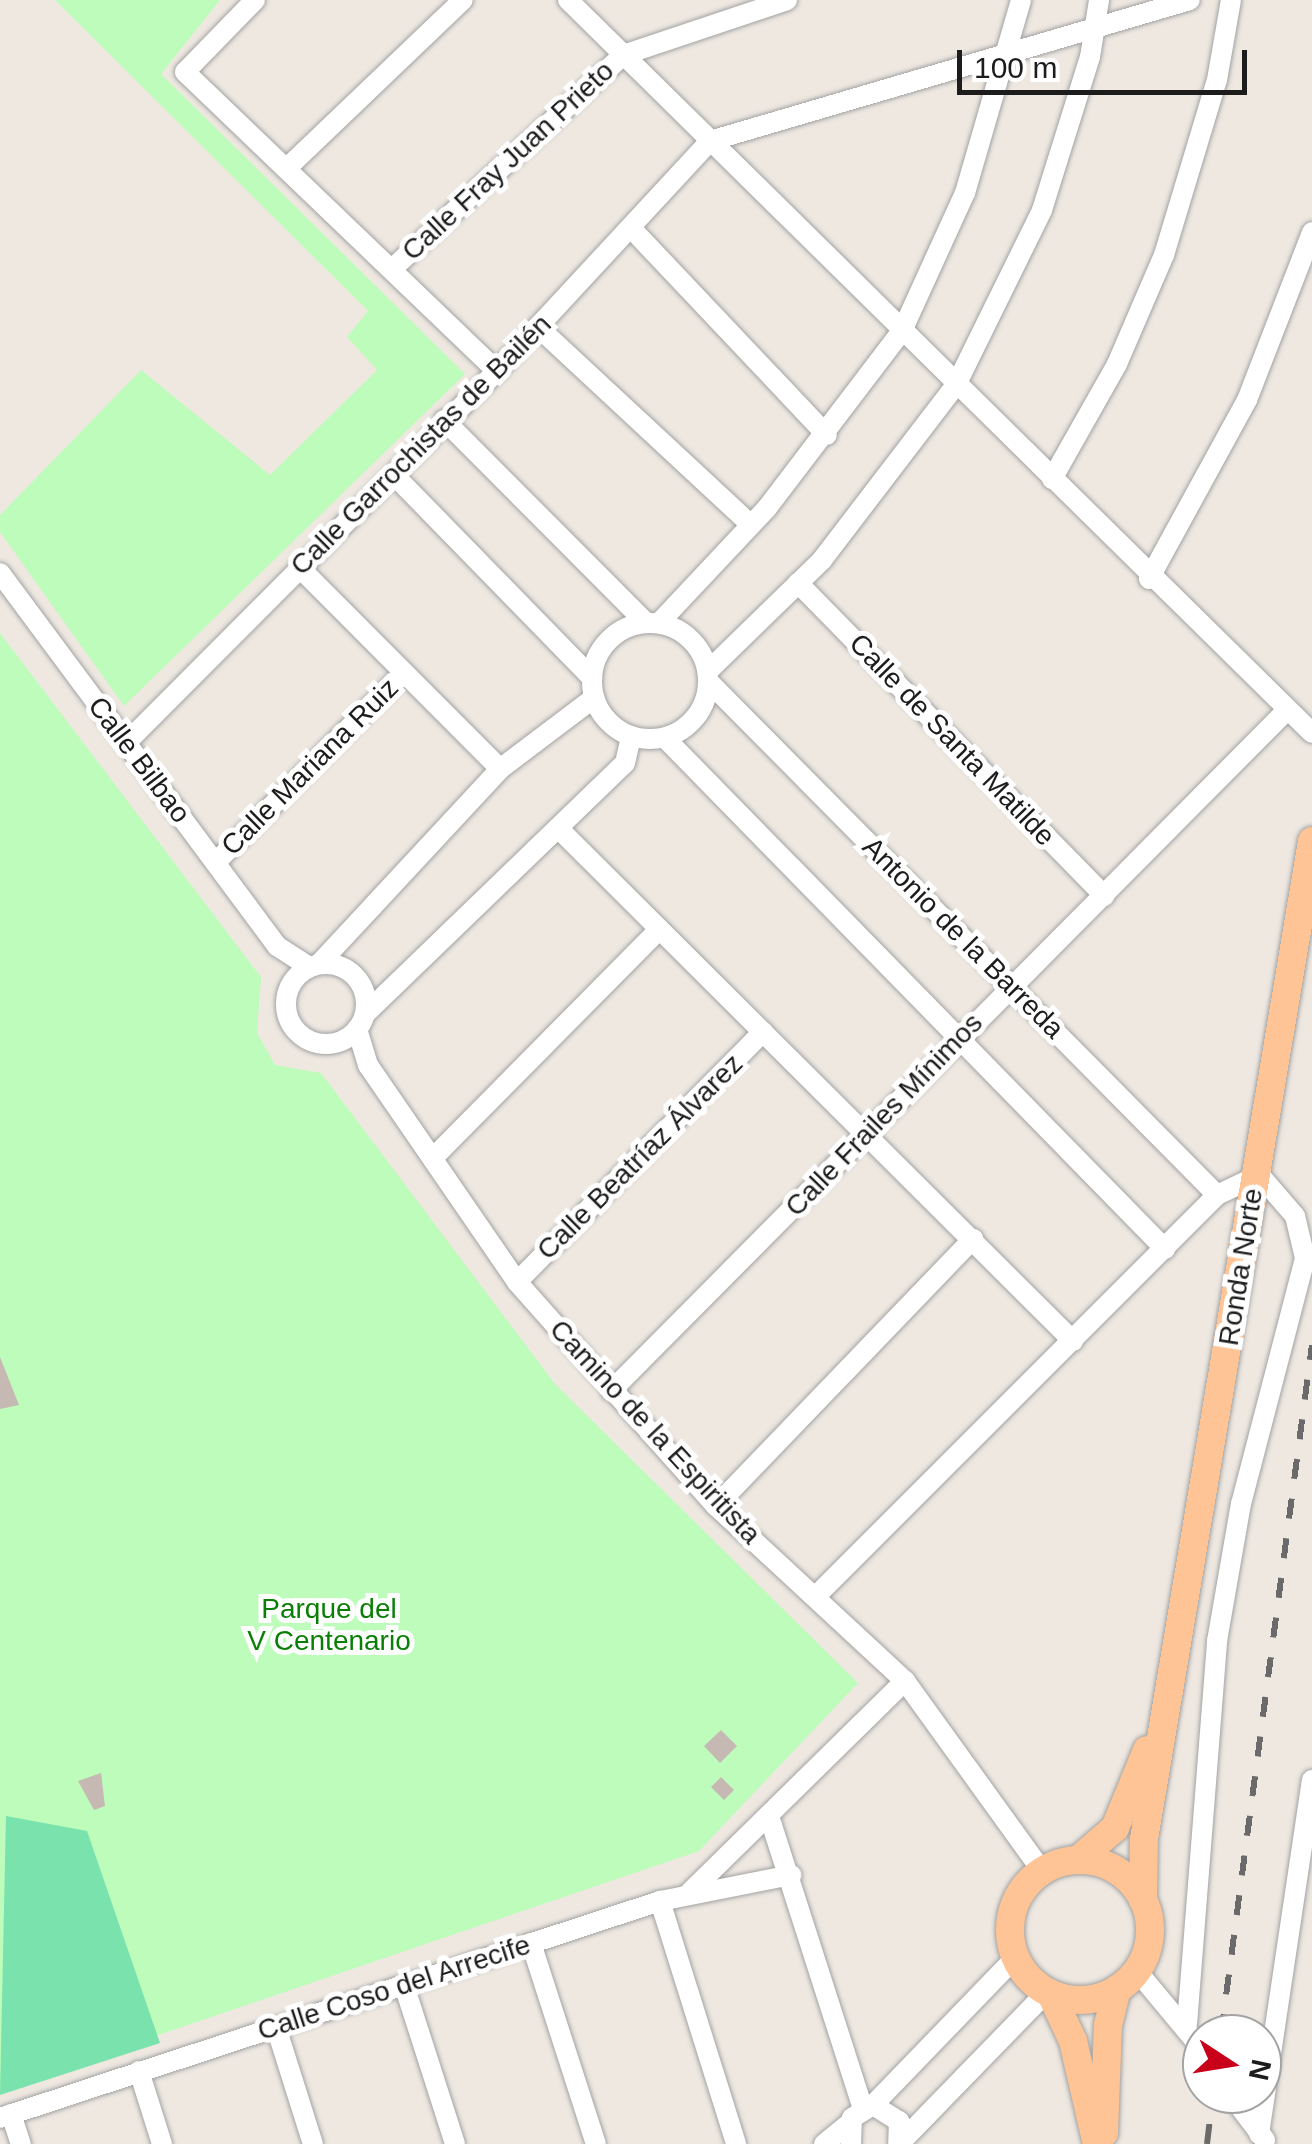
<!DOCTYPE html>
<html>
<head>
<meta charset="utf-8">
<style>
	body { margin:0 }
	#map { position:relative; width:1312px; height:2144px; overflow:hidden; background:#eee8e1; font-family:Arial,sans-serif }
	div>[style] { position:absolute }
	.park>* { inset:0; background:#bdfcba }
	.pitch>* { inset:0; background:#7ae2ad }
	.building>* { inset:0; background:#c6b9b4 }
	.roads { filter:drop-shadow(0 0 2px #a3a3a3) drop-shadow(0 0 2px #a3a3a3) }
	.minor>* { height:20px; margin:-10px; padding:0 10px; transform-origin:10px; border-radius:10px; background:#fff }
	.minor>.ring { margin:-10px; padding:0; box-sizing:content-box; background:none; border:20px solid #fff; border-radius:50% }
	.major>* { height:28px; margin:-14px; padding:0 14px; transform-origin:14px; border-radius:14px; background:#ffc495 }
	.major>.ring { margin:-14px; padding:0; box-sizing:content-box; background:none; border:28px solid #ffc495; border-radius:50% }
	.rail>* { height:6px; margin-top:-3px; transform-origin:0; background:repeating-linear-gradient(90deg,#6a6a6a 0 20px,transparent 0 40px) }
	span { translate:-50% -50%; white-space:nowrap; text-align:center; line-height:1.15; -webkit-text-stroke:10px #fff; paint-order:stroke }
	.street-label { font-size:28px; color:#1c1c1c }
	.park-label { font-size:28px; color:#0a7f05 }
	.north { position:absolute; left:1182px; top:2014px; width:100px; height:100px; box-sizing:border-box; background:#fff; border:2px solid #a4a4a4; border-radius:50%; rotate:102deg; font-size:28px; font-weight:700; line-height:40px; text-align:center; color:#1c1c1c }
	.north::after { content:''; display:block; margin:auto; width:35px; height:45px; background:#c80019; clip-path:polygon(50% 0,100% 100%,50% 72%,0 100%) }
	.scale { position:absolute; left:957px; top:50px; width:290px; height:45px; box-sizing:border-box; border:5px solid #1c1c1c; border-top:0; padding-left:12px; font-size:30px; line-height:35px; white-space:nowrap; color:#1c1c1c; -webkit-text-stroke:8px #fff; paint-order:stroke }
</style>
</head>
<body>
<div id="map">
	<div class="park">
		<i style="clip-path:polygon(55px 0,220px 0,161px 74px,465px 374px,124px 706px,0 532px,0 515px,141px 370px,270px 475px,377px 370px,347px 337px,368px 311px)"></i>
		<i style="clip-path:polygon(0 633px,261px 977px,257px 1033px,275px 1065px,321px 1073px,555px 1384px,858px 1683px,699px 1851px,0 2089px)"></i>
	</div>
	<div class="pitch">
		<i style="clip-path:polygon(6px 1816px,87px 1831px,160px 2043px,0 2095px)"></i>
	</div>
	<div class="building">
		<i style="clip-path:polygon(0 1357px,19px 1405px,0 1409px)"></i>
		<i style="clip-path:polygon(721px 1730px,737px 1746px,720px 1763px,704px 1746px)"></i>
		<i style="clip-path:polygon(101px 1773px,105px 1806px,94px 1810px,78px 1781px)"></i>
		<i style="clip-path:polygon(721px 1777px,734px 1790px,724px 1800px,711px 1787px)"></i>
	</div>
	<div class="roads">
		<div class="minor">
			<i style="left:255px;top:0;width:100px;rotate:134.2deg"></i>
			<i style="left:185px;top:72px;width:432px;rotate:43.8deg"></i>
			<i style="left:568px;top:0;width:1044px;rotate:44.57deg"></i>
			<i style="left:287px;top:168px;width:243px;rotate:-43.7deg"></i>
			<i style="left:631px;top:228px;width:285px;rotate:46.6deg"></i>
			<i style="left:393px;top:268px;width:313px;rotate:-42.8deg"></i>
			<i style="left:623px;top:55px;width:173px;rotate:-18.5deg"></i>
			<i style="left:538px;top:327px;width:288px;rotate:42.9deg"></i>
			<i style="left:444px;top:420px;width:286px;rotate:45.1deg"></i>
			<i style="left:394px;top:475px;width:284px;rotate:45.7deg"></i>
			<i style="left:1052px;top:479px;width:132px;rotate:-60.5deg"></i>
			<i style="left:1117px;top:364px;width:119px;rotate:-66.7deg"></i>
			<i style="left:1164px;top:255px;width:183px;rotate:-73.2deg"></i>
			<i style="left:1217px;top:80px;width:81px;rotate:-80.1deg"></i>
			<i style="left:299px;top:567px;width:285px;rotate:45.1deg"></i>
			<i style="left:0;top:573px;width:465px;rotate:53.4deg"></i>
			<i style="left:277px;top:946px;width:38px;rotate:33deg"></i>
			<i style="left:1149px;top:579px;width:204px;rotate:-61.3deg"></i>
			<i style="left:1247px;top:400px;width:180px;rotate:-68.8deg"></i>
			<i style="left:798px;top:583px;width:438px;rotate:45.6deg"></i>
			<i class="ring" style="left:592px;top:623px;width:96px;height:96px"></i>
			<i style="left:659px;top:623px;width:158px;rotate:-46.8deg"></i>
			<i style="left:767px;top:508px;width:223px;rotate:-52.7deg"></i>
			<i style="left:902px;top:331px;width:152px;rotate:-65.5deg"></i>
			<i style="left:965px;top:193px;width:201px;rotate:-73.8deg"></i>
			<i style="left:708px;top:671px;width:159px;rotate:-44.2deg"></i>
			<i style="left:822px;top:560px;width:220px;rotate:-52.6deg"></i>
			<i style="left:956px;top:385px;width:195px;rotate:-63.8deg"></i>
			<i style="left:1042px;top:210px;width:160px;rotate:-72.6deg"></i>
			<i style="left:1090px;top:57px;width:58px;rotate:-81deg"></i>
			<i style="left:709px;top:682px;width:722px;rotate:45.28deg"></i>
			<i style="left:665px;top:738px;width:715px;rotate:45.62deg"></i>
			<i style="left:126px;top:743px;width:525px;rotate:-45.08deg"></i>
			<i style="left:497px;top:371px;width:313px;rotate:-47.2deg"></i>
			<i style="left:710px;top:141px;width:500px;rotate:-16.37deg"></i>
			<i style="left:558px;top:828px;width:727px;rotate:44.89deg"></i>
			<i style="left:216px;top:862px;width:267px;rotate:-45.2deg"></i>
			<i style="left:319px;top:964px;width:266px;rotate:-47.1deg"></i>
			<i style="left:500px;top:769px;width:118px;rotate:-37.1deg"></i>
			<i class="ring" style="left:286px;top:964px;width:60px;height:60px"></i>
			<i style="left:365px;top:1014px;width:361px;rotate:-44deg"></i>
			<i style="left:625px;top:763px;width:27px;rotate:-77deg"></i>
			<i style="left:357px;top:1029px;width:38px;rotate:73deg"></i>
			<i style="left:368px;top:1065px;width:263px;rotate:55.5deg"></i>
			<i style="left:517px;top:1282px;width:300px;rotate:48.4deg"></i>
			<i style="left:716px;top:1506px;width:258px;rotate:42.8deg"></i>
			<i style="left:905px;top:1681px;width:234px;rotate:54.2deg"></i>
			<i style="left:433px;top:1158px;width:322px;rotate:-45.3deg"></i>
			<i style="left:517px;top:1282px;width:351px;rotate:-45.5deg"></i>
			<i style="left:611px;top:1391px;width:955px;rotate:-45.21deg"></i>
			<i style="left:716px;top:1506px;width:371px;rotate:-46.1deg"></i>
			<i style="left:816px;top:1596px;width:567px;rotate:-45deg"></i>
			<i style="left:1217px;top:1195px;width:42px;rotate:-25.3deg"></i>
			<i style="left:769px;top:1816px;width:307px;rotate:72.2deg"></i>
			<i style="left:690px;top:1892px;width:301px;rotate:-44.5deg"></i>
			<i style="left:660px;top:1901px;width:255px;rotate:72.6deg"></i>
			<i style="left:531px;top:1943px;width:211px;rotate:72.1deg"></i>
			<i style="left:1137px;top:1971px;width:102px;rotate:50.2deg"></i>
			<i style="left:404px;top:1985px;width:167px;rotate:72.2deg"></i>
			<i style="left:1187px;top:2024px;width:384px;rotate:-85.5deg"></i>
			<i style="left:1217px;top:1641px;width:139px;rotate:-80.1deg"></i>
			<i style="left:1241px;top:1504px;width:254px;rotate:-75.4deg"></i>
			<i style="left:1305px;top:1258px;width:43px;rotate:-103.4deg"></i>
			<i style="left:1295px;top:1216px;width:60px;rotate:-130.9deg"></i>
			<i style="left:276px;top:2027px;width:123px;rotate:72.5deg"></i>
			<i style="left:139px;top:2071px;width:77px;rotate:72.5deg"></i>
			<i style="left:1230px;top:2094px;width:58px;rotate:52.7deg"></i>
			<i style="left:873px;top:2105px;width:206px;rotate:-46deg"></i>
			<i style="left:11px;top:2114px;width:32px;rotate:72deg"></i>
			<i style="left:0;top:2118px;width:695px;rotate:-18.2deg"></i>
			<i style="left:660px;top:1901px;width:134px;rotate:-11.2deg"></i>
			<i style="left:1259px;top:2134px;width:358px;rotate:-81.5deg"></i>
			<i style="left:824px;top:2144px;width:32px;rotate:-39deg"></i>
			<i style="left:851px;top:2144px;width:26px;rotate:-88deg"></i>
			<i style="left:852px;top:2118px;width:25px;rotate:-32deg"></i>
			<i style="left:873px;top:2105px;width:31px;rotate:32deg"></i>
			<i style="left:899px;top:2121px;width:23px;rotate:92deg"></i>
			<i style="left:899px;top:2144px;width:212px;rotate:-45.8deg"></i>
		</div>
		<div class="major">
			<i style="left:1078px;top:1860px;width:49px;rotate:-40.9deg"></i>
			<i style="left:1115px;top:1828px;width:84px;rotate:-67.7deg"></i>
			<i class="ring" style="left:1010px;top:1860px;width:112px;height:112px"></i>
			<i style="left:1143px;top:1900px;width:61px;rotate:-89.1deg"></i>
			<i style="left:1144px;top:1839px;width:1012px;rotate:-80.44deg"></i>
			<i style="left:1051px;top:1994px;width:52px;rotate:64.9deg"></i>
			<i style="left:1073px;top:2041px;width:106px;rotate:76.9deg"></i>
			<i style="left:1104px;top:2133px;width:108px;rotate:-87.9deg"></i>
			<i style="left:1108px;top:2025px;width:37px;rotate:-76deg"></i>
		</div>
	</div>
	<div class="rail">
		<i style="left:1221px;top:2034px;width:695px;rotate:-82.48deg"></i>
		<i style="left:1207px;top:2144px;width:50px;rotate:-83.2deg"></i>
	</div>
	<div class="street-label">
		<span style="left:508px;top:161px;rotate:-43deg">Calle Fray Juan Prieto</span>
		<span style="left:421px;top:445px;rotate:-45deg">Calle Garrochistas de Bailén</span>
		<span style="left:952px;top:740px;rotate:46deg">Calle de Santa Matilde</span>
		<span style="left:139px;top:760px;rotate:53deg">Calle Bilbao</span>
		<span style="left:310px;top:767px;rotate:-45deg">Calle Mariana Ruiz</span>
		<span style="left:963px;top:938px;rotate:45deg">Antonio de la Barreda</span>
		<span style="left:884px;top:1115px;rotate:-46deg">Calle Frailes Mínimos</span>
		<span style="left:640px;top:1157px;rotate:-45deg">Calle Beatríaz Álvarez</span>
		<span style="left:1241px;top:1267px;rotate:-81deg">Ronda Norte</span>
		<span style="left:655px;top:1432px;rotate:47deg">Camino de la Espiritista</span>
		<span style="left:394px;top:1988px;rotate:-18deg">Calle Coso del Arrecife</span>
	</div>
	<div class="park-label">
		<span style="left:329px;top:1625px">Parque del<br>V Centenario</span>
	</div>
	<div class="north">N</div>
	<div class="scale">100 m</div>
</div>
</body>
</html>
